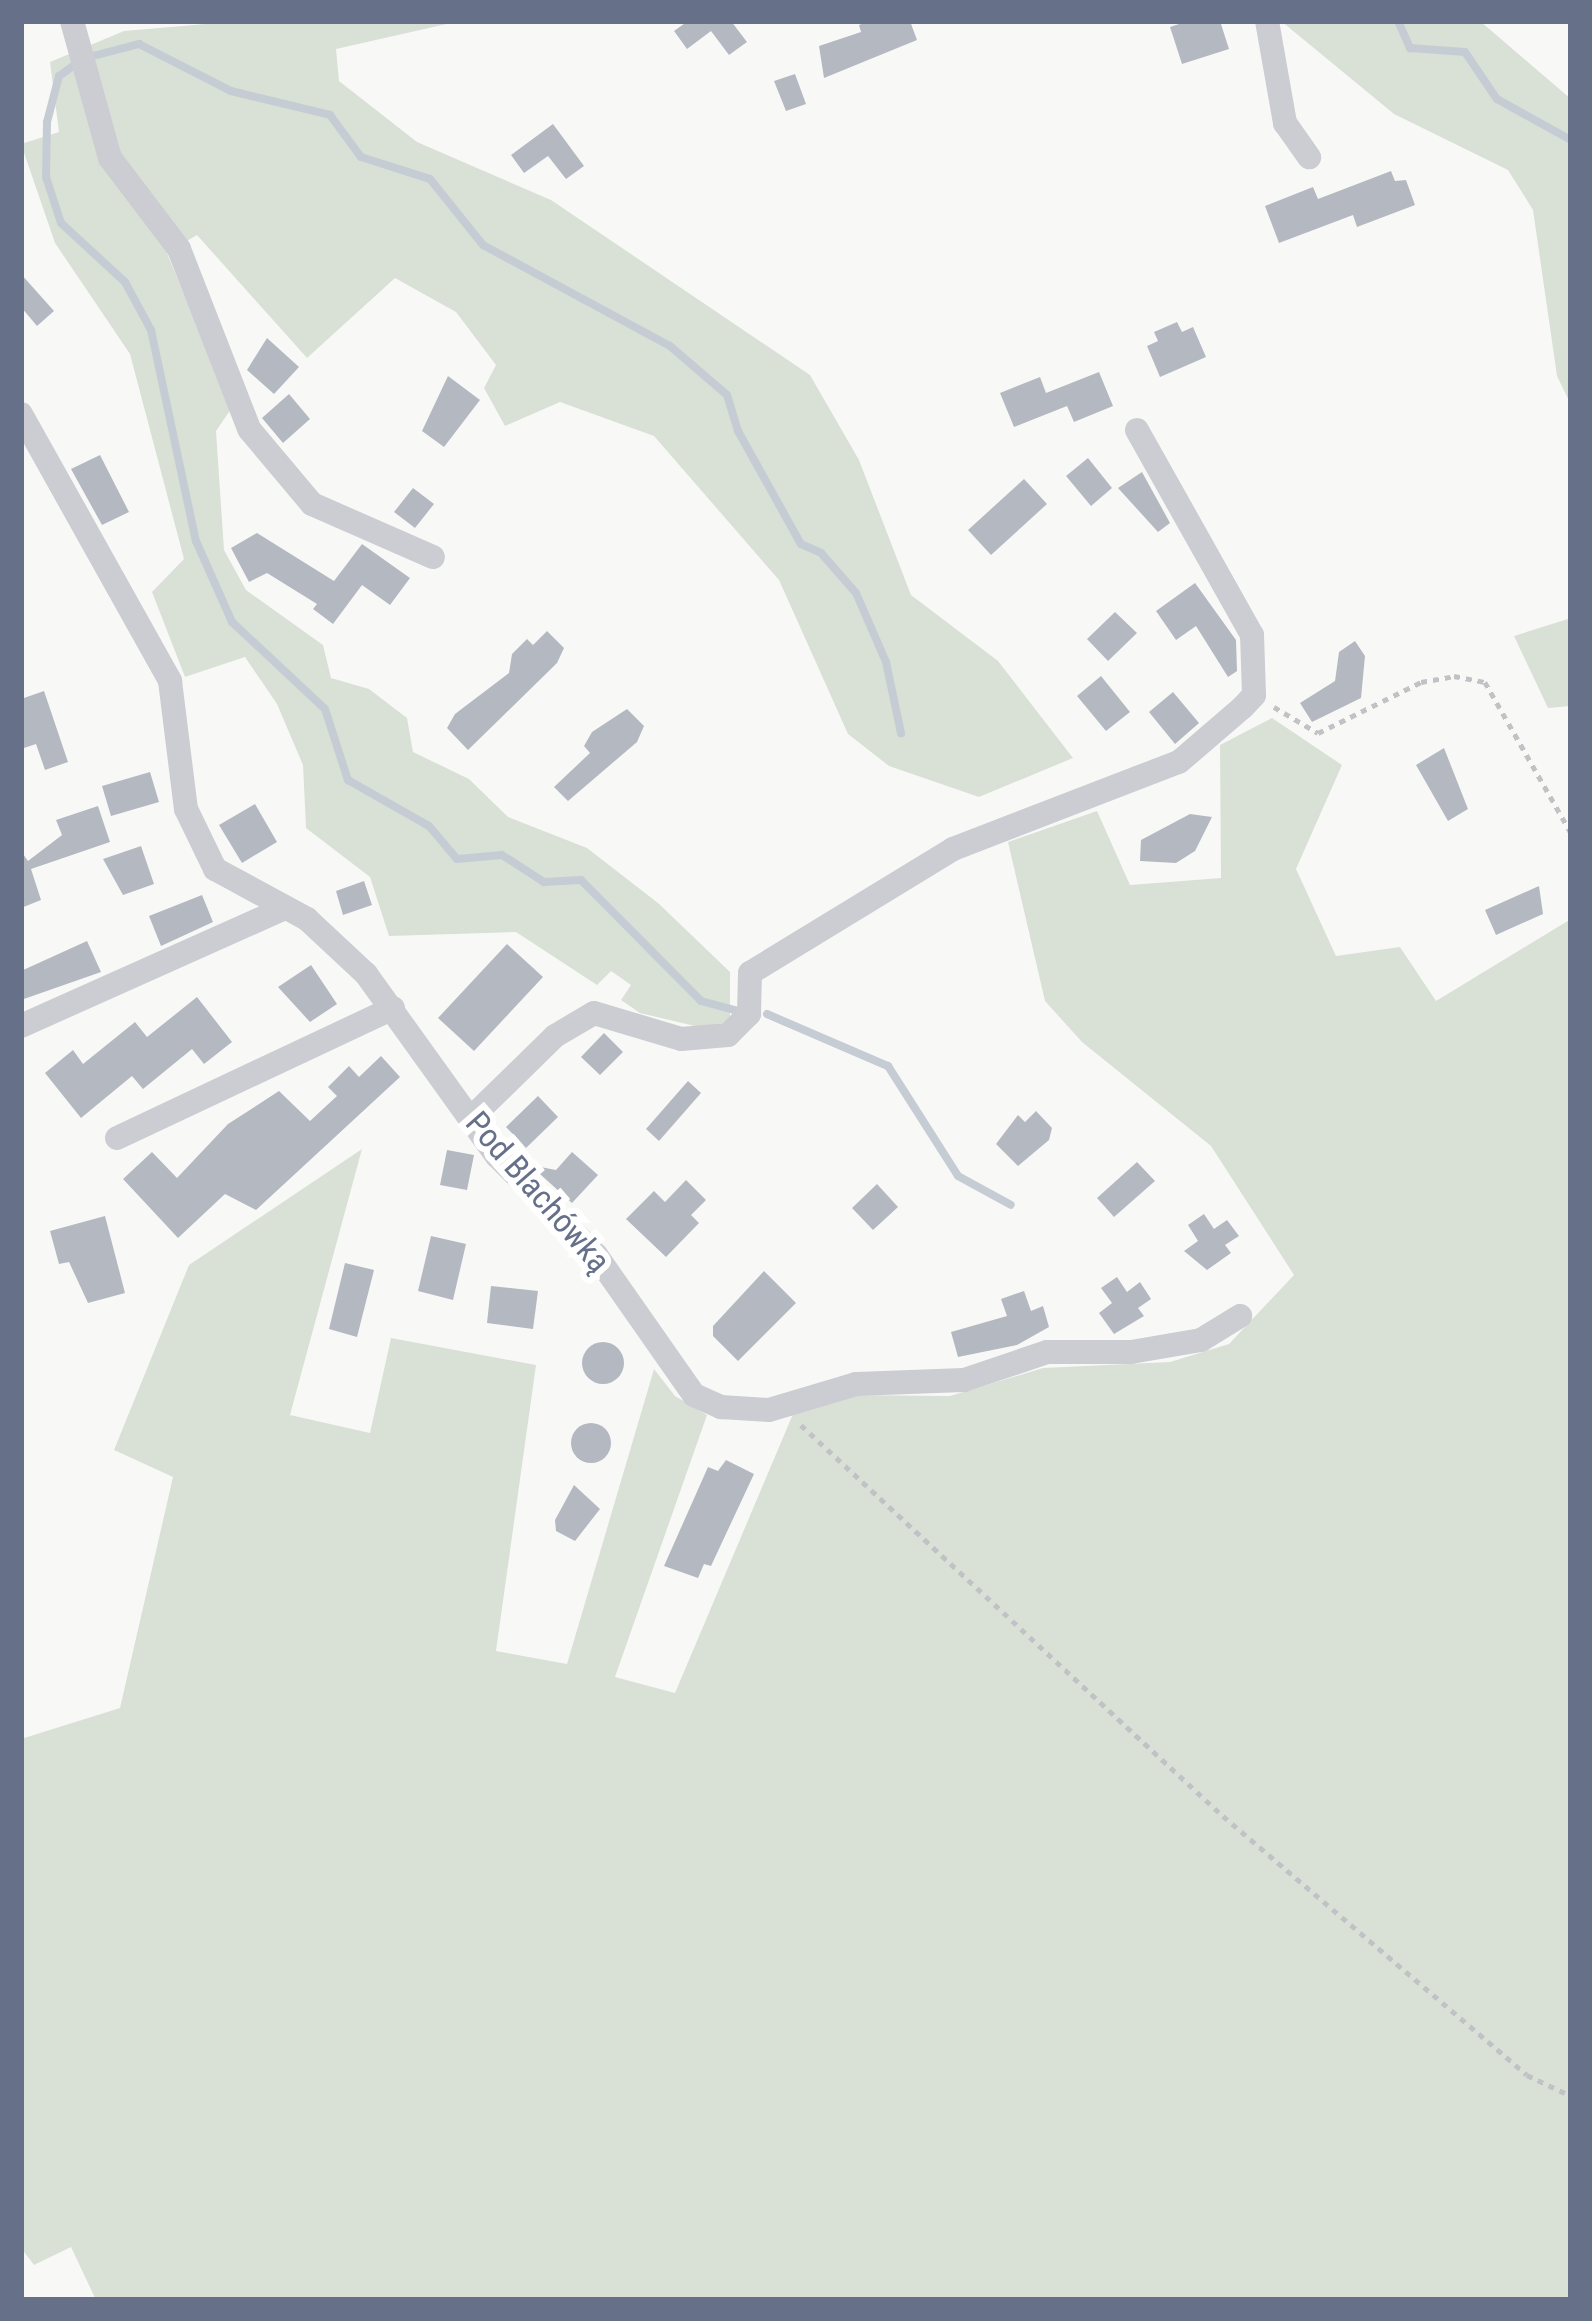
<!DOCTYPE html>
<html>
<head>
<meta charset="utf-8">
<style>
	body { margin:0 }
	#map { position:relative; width:1592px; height:2321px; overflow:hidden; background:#f8f9f7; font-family:"Roboto Condensed",sans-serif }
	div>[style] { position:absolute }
	.green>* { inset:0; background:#d9e1d7 }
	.stream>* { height:8px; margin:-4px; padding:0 4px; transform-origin:4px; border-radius:4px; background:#c6ccd4 }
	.building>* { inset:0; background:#b4b8c1 }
	.round { border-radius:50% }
	.path>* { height:4.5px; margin-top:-2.25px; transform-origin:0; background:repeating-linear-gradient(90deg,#c0c2c5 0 6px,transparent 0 12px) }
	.minor>* { height:24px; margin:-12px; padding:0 12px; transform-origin:12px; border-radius:12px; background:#cccdd2 }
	span { translate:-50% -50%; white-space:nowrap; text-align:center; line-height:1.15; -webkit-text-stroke:12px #fff; paint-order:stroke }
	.street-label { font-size:33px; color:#677089 }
	.frame { position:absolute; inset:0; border:24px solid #677089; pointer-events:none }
</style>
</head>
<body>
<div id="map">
	<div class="green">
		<i style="clip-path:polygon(240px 21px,460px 21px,336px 49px,339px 81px,417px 142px,551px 200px,810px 375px,859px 460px,911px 595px,998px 661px,1073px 758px,979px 797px,889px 766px,848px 734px,779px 580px,654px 436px,560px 402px,505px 426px,484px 388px,496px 365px,456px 312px,395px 278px,307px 358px,197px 235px,167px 253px,231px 409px,216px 431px,224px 550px,246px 590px,323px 645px,331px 678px,369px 689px,407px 718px,413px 752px,469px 779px,508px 817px,587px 848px,658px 903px,730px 972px,730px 1022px,699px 1027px,640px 1013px,621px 1000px,631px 985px,611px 971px,597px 985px,516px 932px,389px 936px,370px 877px,306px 828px,303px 765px,277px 704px,245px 657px,185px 677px,152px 592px,184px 559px,130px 354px,55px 243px,21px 144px,59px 132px,50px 62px,124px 31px)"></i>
		<i style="clip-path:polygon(1281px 21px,1480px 21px,1571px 99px,1571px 405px,1557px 376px,1533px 210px,1508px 170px,1394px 114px)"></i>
		<i style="clip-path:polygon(1571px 618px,1571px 706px,1548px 708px,1514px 636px)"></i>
		<i style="clip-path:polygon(1272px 718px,1342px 765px,1296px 869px,1336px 956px,1400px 947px,1436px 1001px,1571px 919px,1571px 2300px,96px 2300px,71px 2247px,34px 2265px,21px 2248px,21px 1739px,120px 1708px,173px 1477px,114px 1450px,189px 1265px,362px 1149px,290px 1415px,370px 1433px,391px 1338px,536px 1365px,496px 1651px,567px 1664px,654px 1369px,675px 1396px,707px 1415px,615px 1677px,675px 1693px,793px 1414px,849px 1395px,950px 1396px,1043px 1368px,1170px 1362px,1229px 1344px,1294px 1275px,1211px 1146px,1082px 1042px,1045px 1001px,1008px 842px,1097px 811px,1130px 885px,1221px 878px,1220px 745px)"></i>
	</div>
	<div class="stream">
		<i style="left:1398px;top:21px;width:30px;rotate:66deg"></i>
		<i style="left:1410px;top:48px;width:55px;rotate:4.2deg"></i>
		<i style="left:1465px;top:52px;width:57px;rotate:55.8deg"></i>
		<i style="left:1497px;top:99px;width:85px;rotate:29deg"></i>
		<i style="left:93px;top:56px;width:48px;rotate:-14.6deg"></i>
		<i style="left:139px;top:44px;width:103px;rotate:27.1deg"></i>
		<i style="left:231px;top:91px;width:102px;rotate:13.6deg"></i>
		<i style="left:330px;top:115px;width:52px;rotate:53.6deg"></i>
		<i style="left:361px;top:157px;width:72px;rotate:17.7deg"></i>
		<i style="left:430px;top:179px;width:85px;rotate:51.2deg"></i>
		<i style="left:483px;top:245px;width:213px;rotate:28.4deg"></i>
		<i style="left:670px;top:346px;width:75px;rotate:40.7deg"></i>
		<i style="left:727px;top:395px;width:38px;rotate:73deg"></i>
		<i style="left:738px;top:431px;width:129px;rotate:60.9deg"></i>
		<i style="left:801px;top:544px;width:22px;rotate:24deg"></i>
		<i style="left:821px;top:553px;width:53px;rotate:48.8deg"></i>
		<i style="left:856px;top:593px;width:75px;rotate:66.5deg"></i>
		<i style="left:886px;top:662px;width:73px;rotate:78.1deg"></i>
		<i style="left:73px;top:66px;width:17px;rotate:144deg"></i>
		<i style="left:59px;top:76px;width:48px;rotate:104.6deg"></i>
		<i style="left:47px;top:122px;width:55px;rotate:91deg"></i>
		<i style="left:46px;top:177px;width:48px;rotate:71.9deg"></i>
		<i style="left:61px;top:223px;width:87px;rotate:42.7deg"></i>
		<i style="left:125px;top:282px;width:55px;rotate:61.6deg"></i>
		<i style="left:151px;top:330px;width:216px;rotate:78deg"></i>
		<i style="left:196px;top:541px;width:89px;rotate:66deg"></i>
		<i style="left:232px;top:622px;width:127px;rotate:43.1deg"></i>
		<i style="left:325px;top:709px;width:75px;rotate:72.1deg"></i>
		<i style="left:348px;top:780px;width:93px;rotate:29.6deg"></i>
		<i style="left:429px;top:826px;width:43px;rotate:49.7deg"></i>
		<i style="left:457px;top:859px;width:45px;rotate:-5.1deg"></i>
		<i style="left:502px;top:855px;width:50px;rotate:32.7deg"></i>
		<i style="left:544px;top:882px;width:37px;rotate:-3deg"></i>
		<i style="left:581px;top:880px;width:170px;rotate:45.2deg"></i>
		<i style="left:701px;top:1001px;width:39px;rotate:15deg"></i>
		<i style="left:767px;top:1014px;width:132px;rotate:23.3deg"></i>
		<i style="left:888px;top:1066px;width:130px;rotate:57.5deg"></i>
		<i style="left:958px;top:1176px;width:60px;rotate:28.7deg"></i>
	</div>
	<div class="building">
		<i style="clip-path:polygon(688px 21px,731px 21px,747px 42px,729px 55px,711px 31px,687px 49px,674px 31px)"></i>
		<i style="clip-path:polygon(869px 21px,910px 21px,917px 40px,824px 78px,819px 46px,861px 32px,859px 25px)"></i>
		<i style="clip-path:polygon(1188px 21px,1220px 21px,1229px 49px,1182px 64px,1170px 27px)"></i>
		<i style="clip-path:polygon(795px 74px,806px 104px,786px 111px,774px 81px)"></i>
		<i style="clip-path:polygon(553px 124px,584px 166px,566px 179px,548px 156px,524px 173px,511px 155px)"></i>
		<i style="clip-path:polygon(1391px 171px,1395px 181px,1406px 180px,1415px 205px,1357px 227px,1353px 215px,1279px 243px,1265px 206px,1313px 187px,1318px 199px)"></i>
		<i style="clip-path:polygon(21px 274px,54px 311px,37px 326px,21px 307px)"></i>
		<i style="clip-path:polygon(1177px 322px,1182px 332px,1193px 327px,1206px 357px,1160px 377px,1147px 346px,1158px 341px,1154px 332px)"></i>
		<i style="clip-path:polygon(267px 338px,299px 367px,274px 394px,247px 370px)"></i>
		<i style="clip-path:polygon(1099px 372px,1113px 406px,1074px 422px,1067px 406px,1014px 427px,1000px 393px,1040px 377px,1046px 393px)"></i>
		<i style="clip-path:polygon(448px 376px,480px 400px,444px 447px,422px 431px)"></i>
		<i style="clip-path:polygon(289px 394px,310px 419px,283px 443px,262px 418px)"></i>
		<i style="clip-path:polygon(100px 455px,129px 512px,102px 525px,71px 469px)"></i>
		<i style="clip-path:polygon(1088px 458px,1112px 488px,1091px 506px,1066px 476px)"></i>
		<i style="clip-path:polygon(1142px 472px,1170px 523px,1158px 532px,1118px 488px)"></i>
		<i style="clip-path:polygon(1024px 479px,1047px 504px,991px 555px,968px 530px)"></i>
		<i style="clip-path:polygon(413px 488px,434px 504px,415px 528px,394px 512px)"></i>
		<i style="clip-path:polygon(257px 533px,334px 581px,362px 544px,410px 578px,390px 605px,362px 585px,333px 624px,313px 609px,317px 604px,267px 573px,249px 582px,231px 548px)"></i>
		<i style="clip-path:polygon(1195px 583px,1236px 640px,1237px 671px,1228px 677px,1196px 626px,1176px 640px,1156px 611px)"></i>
		<i style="clip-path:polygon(1115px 612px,1137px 633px,1108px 661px,1087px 639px)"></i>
		<i style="clip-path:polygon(547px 631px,564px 648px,557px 663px,468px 750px,447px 728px,455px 714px,509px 673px,512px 654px,527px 639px,533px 645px)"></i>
		<i style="clip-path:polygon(1355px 641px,1365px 656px,1361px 698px,1312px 722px,1300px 703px,1335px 681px,1339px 652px)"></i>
		<i style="clip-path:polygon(1101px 676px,1130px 712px,1106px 731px,1077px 696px)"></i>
		<i style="clip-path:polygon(44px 691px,68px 762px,45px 770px,36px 744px,21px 749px,21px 699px)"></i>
		<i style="clip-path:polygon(1173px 692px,1199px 723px,1175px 744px,1149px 712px)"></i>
		<i style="clip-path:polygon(627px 709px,644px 726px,637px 742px,568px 801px,554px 787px,590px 753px,584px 746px,592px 732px)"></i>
		<i style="clip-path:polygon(1444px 748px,1468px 809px,1448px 821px,1416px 765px)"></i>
		<i style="clip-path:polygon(150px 772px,159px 802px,111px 816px,102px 786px)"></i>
		<i style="clip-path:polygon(255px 804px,277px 842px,242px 863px,219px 825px)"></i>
		<i style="clip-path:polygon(98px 806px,110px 842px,31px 869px,41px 900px,21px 908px,21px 851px,28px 861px,62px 835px,56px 820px)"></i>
		<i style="clip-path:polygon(1190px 814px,1212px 817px,1195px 851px,1176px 863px,1140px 861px,1141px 840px)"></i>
		<i style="clip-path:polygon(141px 846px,154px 884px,123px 895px,103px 859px)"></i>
		<i style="clip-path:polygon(364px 881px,372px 905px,343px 915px,336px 891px)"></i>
		<i style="clip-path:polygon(1539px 886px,1543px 914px,1496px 935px,1485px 910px)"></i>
		<i style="clip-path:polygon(202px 895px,213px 922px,161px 946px,149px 916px)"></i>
		<i style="clip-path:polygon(87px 941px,101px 972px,21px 1000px,21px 971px)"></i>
		<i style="clip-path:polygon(507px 944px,543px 977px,474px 1051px,438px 1018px)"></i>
		<i style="clip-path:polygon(311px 965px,337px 1004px,310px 1022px,278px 987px)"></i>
		<i style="clip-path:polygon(197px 997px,232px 1042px,204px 1064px,192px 1049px,143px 1089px,132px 1076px,81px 1118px,45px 1073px,73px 1050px,83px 1064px,135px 1022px,147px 1037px)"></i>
		<i style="clip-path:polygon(604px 1033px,623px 1052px,600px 1075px,581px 1057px)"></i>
		<i style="clip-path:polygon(381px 1056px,400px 1077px,256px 1210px,225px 1194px,178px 1238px,123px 1179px,152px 1152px,177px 1178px,228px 1124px,279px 1091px,310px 1121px,337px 1096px,328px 1087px,349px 1066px,359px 1077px)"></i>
		<i style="clip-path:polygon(688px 1081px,701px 1093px,659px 1141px,646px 1129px)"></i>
		<i style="clip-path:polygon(538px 1096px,558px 1117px,526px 1148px,506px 1127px)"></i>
		<i style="clip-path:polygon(1036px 1111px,1052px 1128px,1049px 1140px,1018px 1166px,996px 1144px,1018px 1115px,1025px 1122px)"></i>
		<i style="clip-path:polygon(447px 1150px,474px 1155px,467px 1190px,440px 1185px)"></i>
		<i style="clip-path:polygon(572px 1152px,598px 1175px,572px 1203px,530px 1165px,556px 1170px)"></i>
		<i style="clip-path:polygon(1137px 1162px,1155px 1181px,1114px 1217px,1097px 1198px)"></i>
		<i style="clip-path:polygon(686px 1180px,706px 1200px,691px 1215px,699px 1223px,666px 1257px,626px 1219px,654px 1191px,665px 1202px)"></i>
		<i style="clip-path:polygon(877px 1184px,898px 1207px,873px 1230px,852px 1208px)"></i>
		<i style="clip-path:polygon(1204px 1214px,1214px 1229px,1227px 1220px,1239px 1236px,1225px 1245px,1231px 1253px,1207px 1270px,1184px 1251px,1198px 1241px,1188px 1225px)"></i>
		<i style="clip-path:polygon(105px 1216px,125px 1293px,88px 1303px,69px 1262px,59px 1264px,50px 1231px)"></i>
		<i style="clip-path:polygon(431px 1236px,466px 1244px,453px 1300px,418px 1291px)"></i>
		<i style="clip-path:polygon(345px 1263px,374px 1270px,357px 1337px,329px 1329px)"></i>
		<i style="clip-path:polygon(764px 1271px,796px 1303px,738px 1361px,713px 1336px,713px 1326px)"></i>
		<i style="clip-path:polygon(1117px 1277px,1127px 1292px,1140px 1282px,1151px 1299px,1138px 1308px,1144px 1316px,1114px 1334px,1099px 1313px,1112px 1303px,1101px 1288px)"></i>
		<i style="clip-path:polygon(491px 1286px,538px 1291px,533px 1329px,487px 1323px)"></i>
		<i style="clip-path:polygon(1024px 1291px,1031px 1311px,1043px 1306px,1049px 1327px,1017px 1345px,958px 1357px,951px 1332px,1007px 1316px,1001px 1299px)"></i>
		<i class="round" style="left:582px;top:1342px;width:42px;height:42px"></i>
		<i class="round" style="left:571px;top:1423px;width:40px;height:40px"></i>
		<i style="clip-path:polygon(726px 1460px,754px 1474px,711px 1566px,704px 1564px,698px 1578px,664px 1566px,708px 1467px,718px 1471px)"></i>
		<i style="clip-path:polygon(574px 1485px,600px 1509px,575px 1541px,556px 1531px,555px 1520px)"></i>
	</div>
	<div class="path">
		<i style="left:1274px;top:707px;width:51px;rotate:30.6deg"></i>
		<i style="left:1318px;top:733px;width:115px;rotate:-26.3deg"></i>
		<i style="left:1421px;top:682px;width:34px;rotate:-10deg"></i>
		<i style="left:1454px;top:676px;width:32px;rotate:11deg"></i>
		<i style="left:1485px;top:682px;width:174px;rotate:60.3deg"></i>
		<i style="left:801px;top:1425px;width:575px;rotate:42.82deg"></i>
		<i style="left:1223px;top:1816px;width:399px;rotate:40.4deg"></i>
		<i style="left:1527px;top:2075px;width:49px;rotate:25.5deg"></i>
	</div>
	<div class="minor">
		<i style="left:72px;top:21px;width:142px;rotate:74.5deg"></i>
		<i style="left:110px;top:158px;width:114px;rotate:52.8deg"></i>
		<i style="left:179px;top:249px;width:193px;rotate:68.7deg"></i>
		<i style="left:249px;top:429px;width:98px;rotate:50deg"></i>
		<i style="left:312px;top:504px;width:132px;rotate:23.7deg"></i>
		<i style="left:1267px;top:21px;width:104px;rotate:80deg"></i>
		<i style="left:1285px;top:123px;width:42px;rotate:54.8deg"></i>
		<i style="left:21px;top:414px;width:306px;rotate:60.8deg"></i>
		<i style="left:170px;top:681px;width:129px;rotate:82.9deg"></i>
		<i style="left:186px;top:809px;width:67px;rotate:64.2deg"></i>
		<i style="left:215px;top:869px;width:105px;rotate:28.5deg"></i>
		<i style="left:307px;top:919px;width:81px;rotate:43deg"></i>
		<i style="left:366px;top:974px;width:224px;rotate:54.3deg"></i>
		<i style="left:497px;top:1156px;width:140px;rotate:45deg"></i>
		<i style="left:596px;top:1255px;width:171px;rotate:55deg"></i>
		<i style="left:694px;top:1395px;width:30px;rotate:24deg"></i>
		<i style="left:721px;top:1407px;width:48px;rotate:3.6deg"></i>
		<i style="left:769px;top:1410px;width:91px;rotate:-16.6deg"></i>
		<i style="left:856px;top:1384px;width:108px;rotate:-2.1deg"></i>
		<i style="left:964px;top:1380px;width:88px;rotate:-18.6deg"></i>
		<i style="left:1047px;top:1352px;width:84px"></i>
		<i style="left:1131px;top:1352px;width:71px;rotate:-9.7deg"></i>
		<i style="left:1201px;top:1340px;width:46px;rotate:-31.6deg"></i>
		<i style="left:21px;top:1026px;width:287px;rotate:-24.1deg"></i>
		<i style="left:471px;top:1118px;width:117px;rotate:-44.3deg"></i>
		<i style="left:555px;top:1036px;width:45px;rotate:-30.5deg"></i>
		<i style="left:594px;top:1013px;width:91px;rotate:16.6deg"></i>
		<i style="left:681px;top:1039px;width:47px;rotate:-4.9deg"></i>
		<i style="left:728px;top:1035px;width:30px;rotate:-45deg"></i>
		<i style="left:749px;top:1014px;width:41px;rotate:-88.6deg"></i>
		<i style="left:750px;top:973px;width:238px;rotate:-31.4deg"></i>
		<i style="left:953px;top:849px;width:242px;rotate:-21.1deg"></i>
		<i style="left:1179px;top:762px;width:84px;rotate:-40.7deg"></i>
		<i style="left:1243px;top:707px;width:16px;rotate:-47deg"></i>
		<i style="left:1254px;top:695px;width:60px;rotate:-91.9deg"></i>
		<i style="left:1252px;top:635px;width:235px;rotate:-119.3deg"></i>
		<i style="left:117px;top:1138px;width:305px;rotate:-25.2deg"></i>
	</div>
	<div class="street-label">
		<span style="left:538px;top:1192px;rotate:49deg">Pod Blachówką</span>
	</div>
	<div class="frame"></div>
</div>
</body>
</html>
